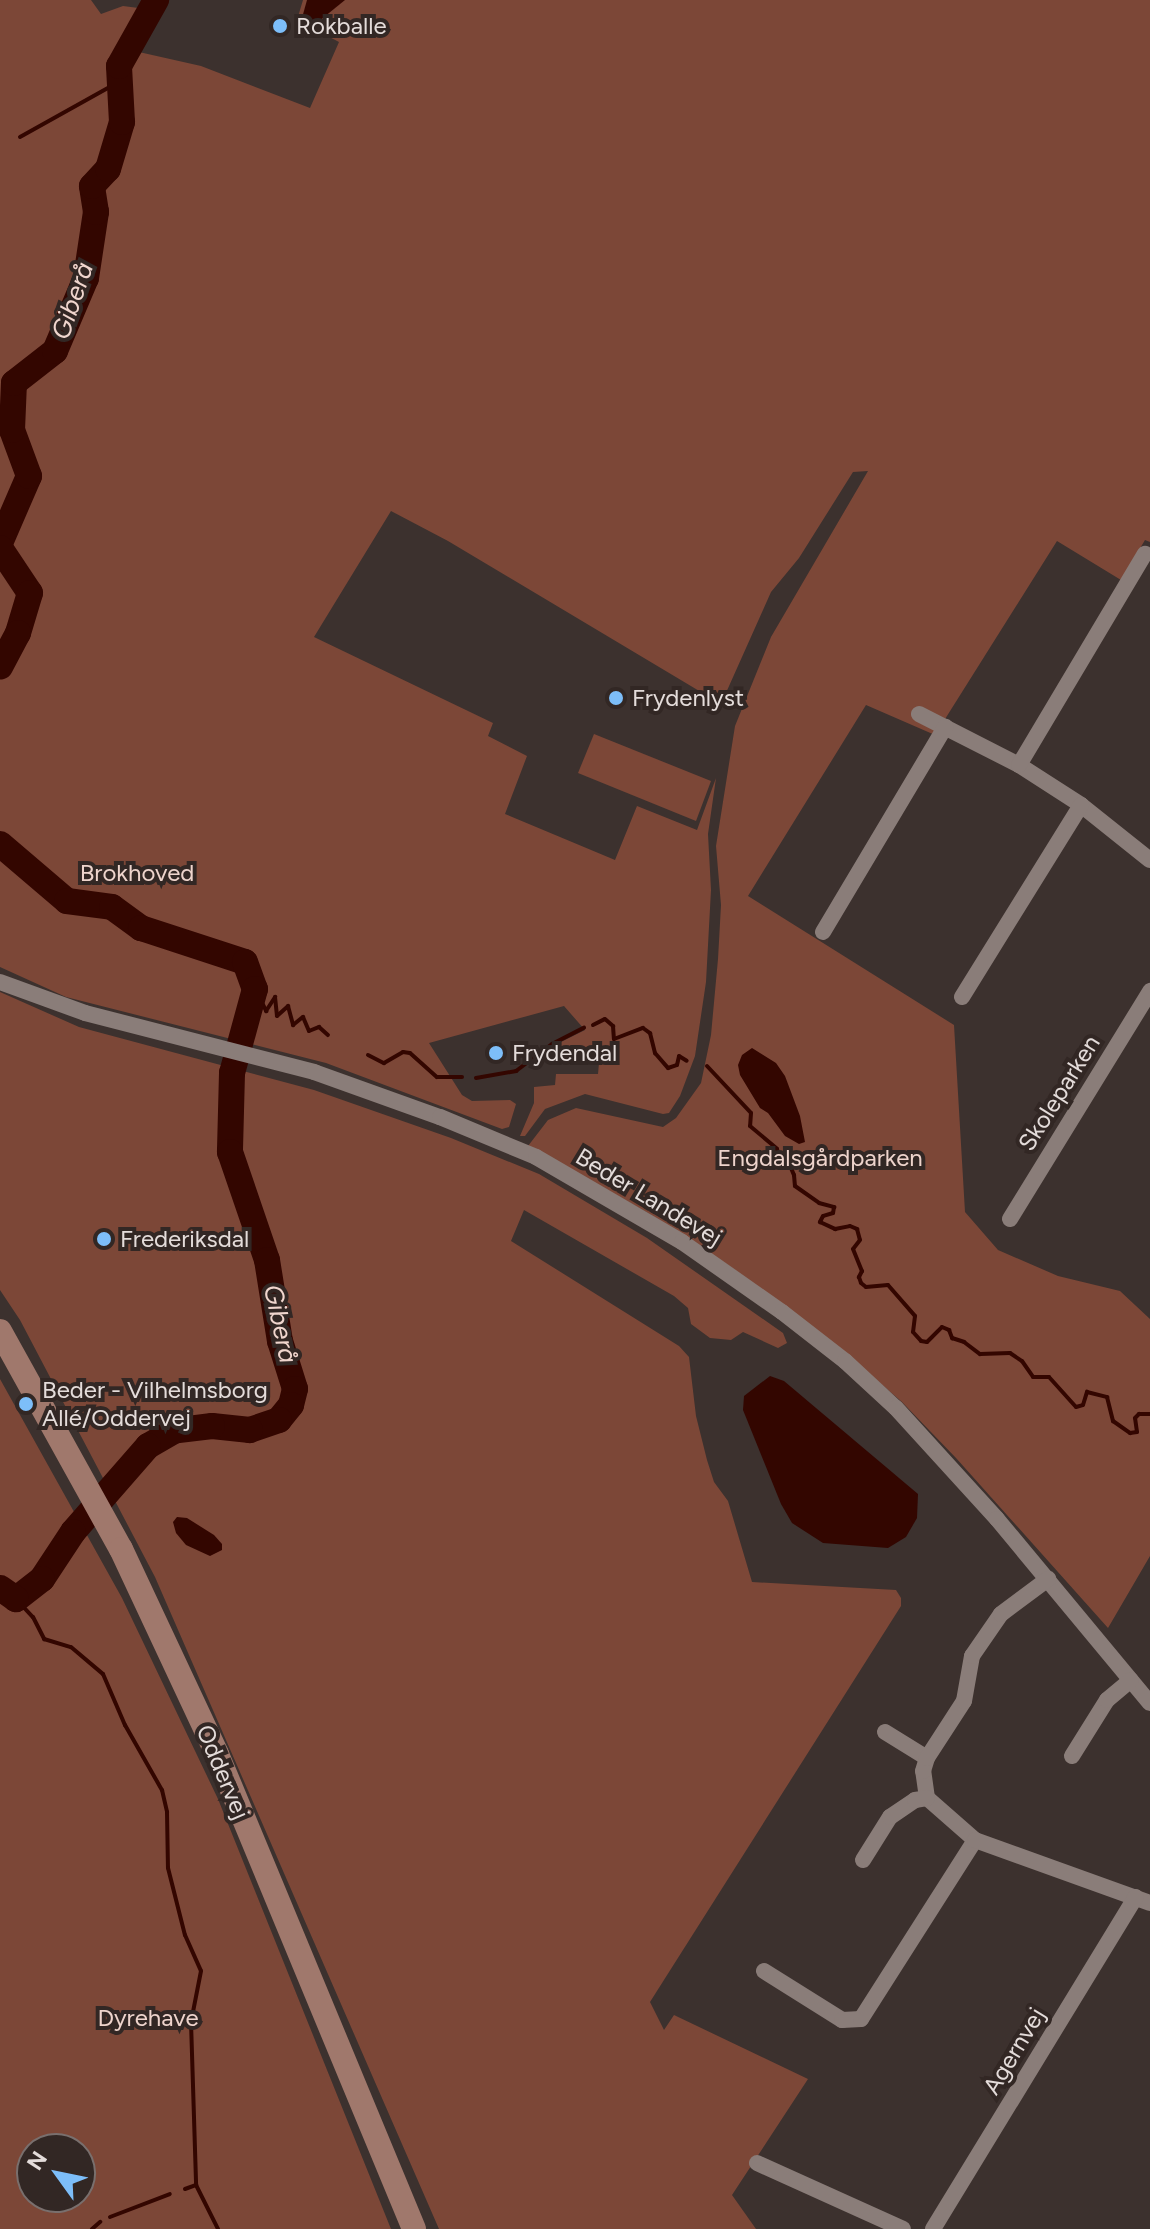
<!DOCTYPE html>
<html>
<head>
<meta charset="utf-8">
<style>
	body { margin:0 }
	#map { position:relative; width:1150px; height:2229px; overflow:hidden; background:#3c312e; font-family:Figtree,sans-serif }
	div>[style] { position:absolute }
	.green>* { inset:0; background:#7c4737 }
	.water>* { inset:0; background:#330600 }
	.stream>* { height:4px; margin:-2px; padding:0 2px; transform-origin:2px; border-radius:2px; background:#330600 }
	.river>* { height:26px; margin:-13px; padding:0 13px; transform-origin:13px; border-radius:13px; background:#330600 }
	.street>* { height:16px; margin:-8px; padding:0 8px; transform-origin:8px; border-radius:8px; background:#8a7d79 }
	.secondary>* { height:24px; margin:-12px; padding:0 12px; transform-origin:12px; border-radius:12px; background:#a0786c }
	.dots>* { width:22px; height:22px; translate:-50% -50%; box-sizing:border-box; border:4px solid #322724; border-radius:50% }
	span { translate:-50% -50%; white-space:nowrap; text-align:center; line-height:1.15; -webkit-text-stroke:8px #322724; paint-order:stroke }
	.poi-label { font-size:24px; color:#e4dcda }
	.left { translate:0 -50%; text-align:left }
	.park-label { font-size:24px; color:#eed4cc }
	.street-label { font-size:24px; color:#e4dcda }
	.water-label { font-size:26px; color:#f0d6ce; font-style:italic }
	.north { position:absolute; left:16px; top:2133px; width:80px; height:80px; box-sizing:border-box; background:#322724; border:2px solid #796f6d; border-radius:50%; rotate:303deg; font-size:22px; font-weight:700; line-height:32px; text-align:center; color:#e4dcda }
	.north::after { content:''; display:block; margin:auto; width:28px; height:36px; background:#7dbef9; clip-path:polygon(50% 0,100% 100%,50% 72%,0 100%) }
</style>
</head>
<body>
<div id="map">
	<div class="green">
		<i style="clip-path:polygon(0 0,91px 0,101px 14px,123px 6px,154px 10px,130px 50px,201px 66px,310px 108px,339px 42px,297px 20px,303px 0,1150px 0,1150px 542px,1145px 540px,1121px 580px,1057px 541px,935px 735px,866px 705px,748px 896px,954px 1025px,965px 1212px,998px 1250px,1058px 1276px,1120px 1291px,1150px 1319px,1150px 1556px,1108px 1628px,956px 1458px,902px 1402px,830px 1340px,728px 1265px,648px 1213px,528px 1146px,548px 1120px,576px 1108px,663px 1127px,676px 1118px,701px 1083px,711px 1035px,718px 959px,721px 905px,716px 846px,735px 726px,771px 637px,868px 471px,853px 472px,799px 558px,771px 592px,721px 704px,448px 541px,391px 511px,314px 637px,493px 723px,488px 736px,527px 756px,505px 814px,615px 860px,637px 806px,697px 830px,716px 778px,708px 834px,711px 890px,706px 982px,695px 1056px,680px 1096px,669px 1113px,663px 1114px,585px 1094px,545px 1109px,525px 1136px,520px 1136px,534px 1103px,534px 1087px,555px 1085px,556px 1074px,598px 1074px,599px 1063px,557px 1058px,557px 1044px,585px 1030px,564px 1006px,429px 1043px,462px 1095px,472px 1101px,510px 1100px,516px 1104px,509px 1127px,502px 1129px,326px 1063px,66px 997px,0 967px)"></i>
		<i style="clip-path:polygon(594px 734px,711px 781px,696px 821px,578px 773px)"></i>
		<i style="clip-path:polygon(0 992px,79px 1027px,314px 1090px,451px 1138px,539px 1174px,647px 1238px,783px 1333px,787px 1343px,778px 1348px,743px 1332px,731px 1340px,710px 1338px,691px 1324px,688px 1308px,674px 1296px,524px 1210px,511px 1241px,679px 1346px,689px 1357px,696px 1416px,707px 1460px,714px 1482px,728px 1501px,752px 1582px,896px 1590px,901px 1598px,901px 1606px,650px 2002px,664px 2030px,674px 2015px,808px 2079px,732px 2195px,756px 2229px,439px 2229px,155px 1577px,20px 1320px,0 1290px)"></i>
		<i style="clip-path:polygon(evenodd,0 1379px,122px 1598px,218px 1799px,391px 2229px,0 2229px,0 1379px,80px 2149px,80px 2197px,32px 2197px,32px 2149px,80px 2149px)"></i>
	</div>
	<div class="water">
		<i style="clip-path:polygon(307px 0,345px 0,313px 26px,302px 18px)"></i>
		<i style="clip-path:polygon(752px 1048px,776px 1063px,785px 1076px,800px 1116px,805px 1142px,799px 1144px,785px 1136px,768px 1113px,760px 1108px,740px 1075px,738px 1065px,742px 1055px)"></i>
		<i style="clip-path:polygon(770px 1376px,784px 1381px,918px 1494px,917px 1518px,906px 1537px,888px 1548px,823px 1543px,792px 1523px,781px 1504px,743px 1410px,744px 1396px)"></i>
		<i style="clip-path:polygon(177px 1517px,187px 1518px,214px 1535px,222px 1544px,222px 1550px,210px 1556px,186px 1545px,176px 1533px,173px 1522px)"></i>
	</div>
	<div class="stream">
		<i style="left:20px;top:137px;width:115px;rotate:-29.2deg"></i>
		<i style="left:255px;top:989px;width:25px;rotate:63deg"></i>
		<i style="left:266px;top:1011px;width:17px;rotate:-57deg"></i>
		<i style="left:275px;top:997px;width:19px;rotate:84deg"></i>
		<i style="left:277px;top:1016px;width:15px;rotate:-42deg"></i>
		<i style="left:288px;top:1006px;width:20px;rotate:75deg"></i>
		<i style="left:293px;top:1025px;width:13px;rotate:-39deg"></i>
		<i style="left:303px;top:1017px;width:15px;rotate:67deg"></i>
		<i style="left:309px;top:1031px;width:11px;rotate:-22deg"></i>
		<i style="left:319px;top:1027px;width:12px;rotate:42deg"></i>
		<i style="left:593px;top:1025px;width:13px;rotate:-27deg"></i>
		<i style="left:605px;top:1019px;width:11px;rotate:41deg"></i>
		<i style="left:613px;top:1026px;width:13px;rotate:86deg"></i>
		<i style="left:614px;top:1039px;width:31px;rotate:-21deg"></i>
		<i style="left:643px;top:1028px;width:9px;rotate:36deg"></i>
		<i style="left:650px;top:1033px;width:21px;rotate:76deg"></i>
		<i style="left:655px;top:1053px;width:20px;rotate:49deg"></i>
		<i style="left:668px;top:1068px;width:9px;rotate:-18deg"></i>
		<i style="left:677px;top:1065px;width:9px;rotate:-77deg"></i>
		<i style="left:679px;top:1056px;width:9px;rotate:32deg"></i>
		<i style="left:368px;top:1055px;width:18px;rotate:27deg"></i>
		<i style="left:384px;top:1063px;width:22px;rotate:-30deg"></i>
		<i style="left:403px;top:1052px;width:7px;rotate:8deg"></i>
		<i style="left:410px;top:1053px;width:36px;rotate:42deg"></i>
		<i style="left:437px;top:1077px;width:25px"></i>
		<i style="left:707px;top:1066px;width:64px;rotate:46.9deg"></i>
		<i style="left:751px;top:1113px;width:13px;rotate:94deg"></i>
		<i style="left:750px;top:1126px;width:35px;rotate:40deg"></i>
		<i style="left:777px;top:1149px;width:15px;rotate:79deg"></i>
		<i style="left:780px;top:1164px;width:12px;rotate:20deg"></i>
		<i style="left:791px;top:1168px;width:8px;rotate:67deg"></i>
		<i style="left:794px;top:1175px;width:11px;rotate:85deg"></i>
		<i style="left:795px;top:1186px;width:29px;rotate:35deg"></i>
		<i style="left:819px;top:1203px;width:16px;rotate:15deg"></i>
		<i style="left:834px;top:1207px;width:6px;rotate:99deg"></i>
		<i style="left:833px;top:1213px;width:10px;rotate:163deg"></i>
		<i style="left:823px;top:1216px;width:7px;rotate:117deg"></i>
		<i style="left:820px;top:1222px;width:17px;rotate:25deg"></i>
		<i style="left:835px;top:1229px;width:15px;rotate:-11deg"></i>
		<i style="left:850px;top:1226px;width:8px;rotate:23deg"></i>
		<i style="left:857px;top:1229px;width:11px;rotate:75deg"></i>
		<i style="left:860px;top:1240px;width:11px;rotate:128deg"></i>
		<i style="left:853px;top:1249px;width:24px;rotate:68deg"></i>
		<i style="left:862px;top:1271px;width:7px;rotate:117deg"></i>
		<i style="left:859px;top:1277px;width:6px;rotate:72deg"></i>
		<i style="left:861px;top:1283px;width:6px;rotate:39deg"></i>
		<i style="left:866px;top:1287px;width:22px;rotate:-5deg"></i>
		<i style="left:888px;top:1285px;width:41px;rotate:48.9deg"></i>
		<i style="left:915px;top:1316px;width:16px;rotate:97deg"></i>
		<i style="left:913px;top:1332px;width:12px;rotate:48deg"></i>
		<i style="left:921px;top:1341px;width:6px;rotate:9deg"></i>
		<i style="left:927px;top:1342px;width:21px;rotate:-45deg"></i>
		<i style="left:942px;top:1327px;width:8px;rotate:23deg"></i>
		<i style="left:949px;top:1330px;width:9px;rotate:69deg"></i>
		<i style="left:952px;top:1338px;width:13px;rotate:18deg"></i>
		<i style="left:964px;top:1342px;width:20px;rotate:37deg"></i>
		<i style="left:980px;top:1354px;width:30px;rotate:-2deg"></i>
		<i style="left:1010px;top:1353px;width:14px;rotate:34deg"></i>
		<i style="left:1022px;top:1361px;width:19px;rotate:55deg"></i>
		<i style="left:1033px;top:1377px;width:16px"></i>
		<i style="left:1049px;top:1377px;width:40px;rotate:48deg"></i>
		<i style="left:1076px;top:1407px;width:7px;rotate:-16deg"></i>
		<i style="left:1083px;top:1405px;width:14px;rotate:-73deg"></i>
		<i style="left:1087px;top:1392px;width:21px;rotate:14deg"></i>
		<i style="left:1107px;top:1397px;width:25px;rotate:76deg"></i>
		<i style="left:1113px;top:1421px;width:21px;rotate:35deg"></i>
		<i style="left:1130px;top:1433px;width:7px;rotate:-8deg"></i>
		<i style="left:1137px;top:1432px;width:14px;rotate:-98deg"></i>
		<i style="left:1135px;top:1418px;width:6px;rotate:-45deg"></i>
		<i style="left:1139px;top:1414px;width:11px"></i>
		<i style="left:476px;top:1078px;width:41px;rotate:-9.9deg"></i>
		<i style="left:516px;top:1071px;width:45px;rotate:-36.9deg"></i>
		<i style="left:552px;top:1044px;width:36px;rotate:-27deg"></i>
		<i style="left:16px;top:1599px;width:25px;rotate:47deg"></i>
		<i style="left:33px;top:1617px;width:25px;rotate:63deg"></i>
		<i style="left:44px;top:1639px;width:28px;rotate:17deg"></i>
		<i style="left:71px;top:1647px;width:42px;rotate:40.2deg"></i>
		<i style="left:103px;top:1674px;width:56px;rotate:66.7deg"></i>
		<i style="left:125px;top:1725px;width:75px;rotate:60.4deg"></i>
		<i style="left:162px;top:1790px;width:23px;rotate:77deg"></i>
		<i style="left:167px;top:1812px;width:56px;rotate:89deg"></i>
		<i style="left:168px;top:1868px;width:69px;rotate:75.8deg"></i>
		<i style="left:185px;top:1935px;width:39px;rotate:66deg"></i>
		<i style="left:201px;top:1971px;width:52px;rotate:101.1deg"></i>
		<i style="left:191px;top:2022px;width:163px;rotate:88.2deg"></i>
		<i style="left:196px;top:2185px;width:49px;rotate:63.4deg"></i>
		<i style="left:185px;top:2189px;width:12px;rotate:-20deg"></i>
		<i style="left:110px;top:2217px;width:64px;rotate:-21deg"></i>
		<i style="left:92px;top:2229px;width:11px;rotate:-41deg"></i>
	</div>
	<div class="river">
		<i style="left:0;top:543px;width:73px;rotate:-66.6deg"></i>
		<i style="left:29px;top:476px;width:49px;rotate:-110.3deg"></i>
		<i style="left:12px;top:430px;width:47px;rotate:-87.6deg"></i>
		<i style="left:14px;top:383px;width:52px;rotate:-38deg"></i>
		<i style="left:55px;top:351px;width:79px;rotate:-67deg"></i>
		<i style="left:86px;top:278px;width:67px;rotate:-81.4deg"></i>
		<i style="left:96px;top:212px;width:26px;rotate:-99deg"></i>
		<i style="left:92px;top:186px;width:23px;rotate:-47deg"></i>
		<i style="left:108px;top:169px;width:49px;rotate:-73.4deg"></i>
		<i style="left:122px;top:122px;width:56px;rotate:-93.1deg"></i>
		<i style="left:119px;top:66px;width:76px;rotate:-60.7deg"></i>
		<i style="left:0;top:548px;width:54px;rotate:56.3deg"></i>
		<i style="left:30px;top:593px;width:42px;rotate:106.7deg"></i>
		<i style="left:18px;top:633px;width:38px;rotate:118deg"></i>
		<i style="left:0;top:844px;width:88px;rotate:40.4deg"></i>
		<i style="left:67px;top:901px;width:45px;rotate:7.6deg"></i>
		<i style="left:112px;top:907px;width:36px;rotate:36deg"></i>
		<i style="left:141px;top:928px;width:109px;rotate:18.1deg"></i>
		<i style="left:245px;top:962px;width:29px;rotate:70deg"></i>
		<i style="left:255px;top:989px;width:87px;rotate:105.3deg"></i>
		<i style="left:232px;top:1073px;width:79px;rotate:91.5deg"></i>
		<i style="left:230px;top:1152px;width:114px;rotate:71.1deg"></i>
		<i style="left:267px;top:1260px;width:82px;rotate:80.9deg"></i>
		<i style="left:280px;top:1341px;width:50px;rotate:72.6deg"></i>
		<i style="left:295px;top:1389px;width:16px;rotate:104deg"></i>
		<i style="left:291px;top:1405px;width:19px;rotate:129deg"></i>
		<i style="left:279px;top:1420px;width:31px;rotate:161deg"></i>
		<i style="left:250px;top:1430px;width:38px;rotate:-174deg"></i>
		<i style="left:212px;top:1426px;width:38px;rotate:173deg"></i>
		<i style="left:174px;top:1431px;width:30px;rotate:150deg"></i>
		<i style="left:148px;top:1446px;width:114px;rotate:131.1deg"></i>
		<i style="left:73px;top:1532px;width:56px;rotate:123.4deg"></i>
		<i style="left:42px;top:1579px;width:33px;rotate:142deg"></i>
		<i style="left:16px;top:1599px;width:19px;rotate:-145deg"></i>
	</div>
	<div class="street">
		<i style="left:919px;top:714px;width:112px;rotate:27deg"></i>
		<i style="left:1019px;top:765px;width:74px;rotate:32.8deg"></i>
		<i style="left:1081px;top:805px;width:88px;rotate:38.6deg"></i>
		<i style="left:1019px;top:765px;width:246px;rotate:-59.2deg"></i>
		<i style="left:823px;top:932px;width:239px;rotate:-59.2deg"></i>
		<i style="left:0;top:982px;width:90px;rotate:20deg"></i>
		<i style="left:85px;top:1013px;width:236px;rotate:14.4deg"></i>
		<i style="left:314px;top:1072px;width:134px;rotate:19.7deg"></i>
		<i style="left:440px;top:1117px;width:104px;rotate:22.6deg"></i>
		<i style="left:536px;top:1157px;width:169px;rotate:30.2deg"></i>
		<i style="left:682px;top:1242px;width:122px;rotate:35deg"></i>
		<i style="left:782px;top:1312px;width:80px;rotate:37.9deg"></i>
		<i style="left:845px;top:1361px;width:69px;rotate:42.7deg"></i>
		<i style="left:896px;top:1408px;width:150px;rotate:47.7deg"></i>
		<i style="left:997px;top:1519px;width:239px;rotate:50.3deg"></i>
		<i style="left:962px;top:997px;width:226px;rotate:-58.2deg"></i>
		<i style="left:1010px;top:1219px;width:268px;rotate:-58.4deg"></i>
		<i style="left:885px;top:1732px;width:49px;rotate:31.8deg"></i>
		<i style="left:1072px;top:1756px;width:66px;rotate:-58deg"></i>
		<i style="left:1107px;top:1700px;width:31px;rotate:-40deg"></i>
		<i style="left:975px;top:1840px;width:64px;rotate:-138.8deg"></i>
		<i style="left:927px;top:1798px;width:27px;rotate:-98deg"></i>
		<i style="left:923px;top:1771px;width:14px;rotate:-73deg"></i>
		<i style="left:927px;top:1758px;width:68px;rotate:-57deg"></i>
		<i style="left:964px;top:1701px;width:46px;rotate:-79.9deg"></i>
		<i style="left:972px;top:1656px;width:51px;rotate:-55.4deg"></i>
		<i style="left:1001px;top:1614px;width:59px;rotate:-36.7deg"></i>
		<i style="left:863px;top:1860px;width:51px;rotate:-57.9deg"></i>
		<i style="left:890px;top:1817px;width:30px;rotate:-34deg"></i>
		<i style="left:915px;top:1800px;width:12px;rotate:-9deg"></i>
		<i style="left:764px;top:1971px;width:92px;rotate:32.1deg"></i>
		<i style="left:842px;top:2020px;width:19px;rotate:-3deg"></i>
		<i style="left:861px;top:2019px;width:212px;rotate:-57.5deg"></i>
		<i style="left:975px;top:1840px;width:186px;rotate:19.8deg"></i>
		<i style="left:757px;top:2163px;width:160px;rotate:24.3deg"></i>
		<i style="left:933px;top:2229px;width:389px;rotate:-58.6deg"></i>
	</div>
	<div class="secondary">
		<i style="left:0;top:1331px;width:249px;rotate:61deg"></i>
		<i style="left:121px;top:1549px;width:226px;rotate:64.9deg"></i>
		<i style="left:217px;top:1754px;width:514px;rotate:67.47deg"></i>
	</div>
	<div class="dots">
		<i style="left:280px;top:26px;background:#7dbef9"></i>
		<i style="left:616px;top:698px;background:#7dbef9"></i>
		<i style="left:496px;top:1053px;background:#7dbef9"></i>
		<i style="left:104px;top:1239px;background:#7dbef9"></i>
		<i style="left:26px;top:1404px;background:#7dbef9"></i>
	</div>
	<div class="poi-label">
		<span class="left" style="left:296px;top:26px">Rokballe</span>
		<span class="left" style="left:632px;top:698px">Frydenlyst</span>
		<span class="left" style="left:512px;top:1053px">Frydendal</span>
		<span class="left" style="left:120px;top:1239px">Frederiksdal</span>
		<span class="left" style="left:42px;top:1404px">Beder - Vilhelmsborg<br>Allé/Oddervej</span>
	</div>
	<div class="park-label">
		<span style="left:137px;top:873px">Brokhoved</span>
		<span style="left:820px;top:1158px">Engdalsgårdparken</span>
		<span style="left:148px;top:2018px">Dyrehave</span>
	</div>
	<div class="street-label">
		<span style="left:1059px;top:1093px;rotate:-58deg">Skoleparken</span>
		<span style="left:649px;top:1197px;rotate:31deg">Beder Landevej</span>
		<span style="left:223px;top:1772px;rotate:67deg">Oddervej</span>
		<span style="left:1014px;top:2051px;rotate:-59deg">Agernvej</span>
	</div>
	<div class="water-label">
		<span style="left:73px;top:301px;rotate:-71deg">Giberå</span>
		<span style="left:280px;top:1324px;rotate:78deg">Giberå</span>
	</div>
	<div class="north">N</div>
</div>
</body>
</html>
